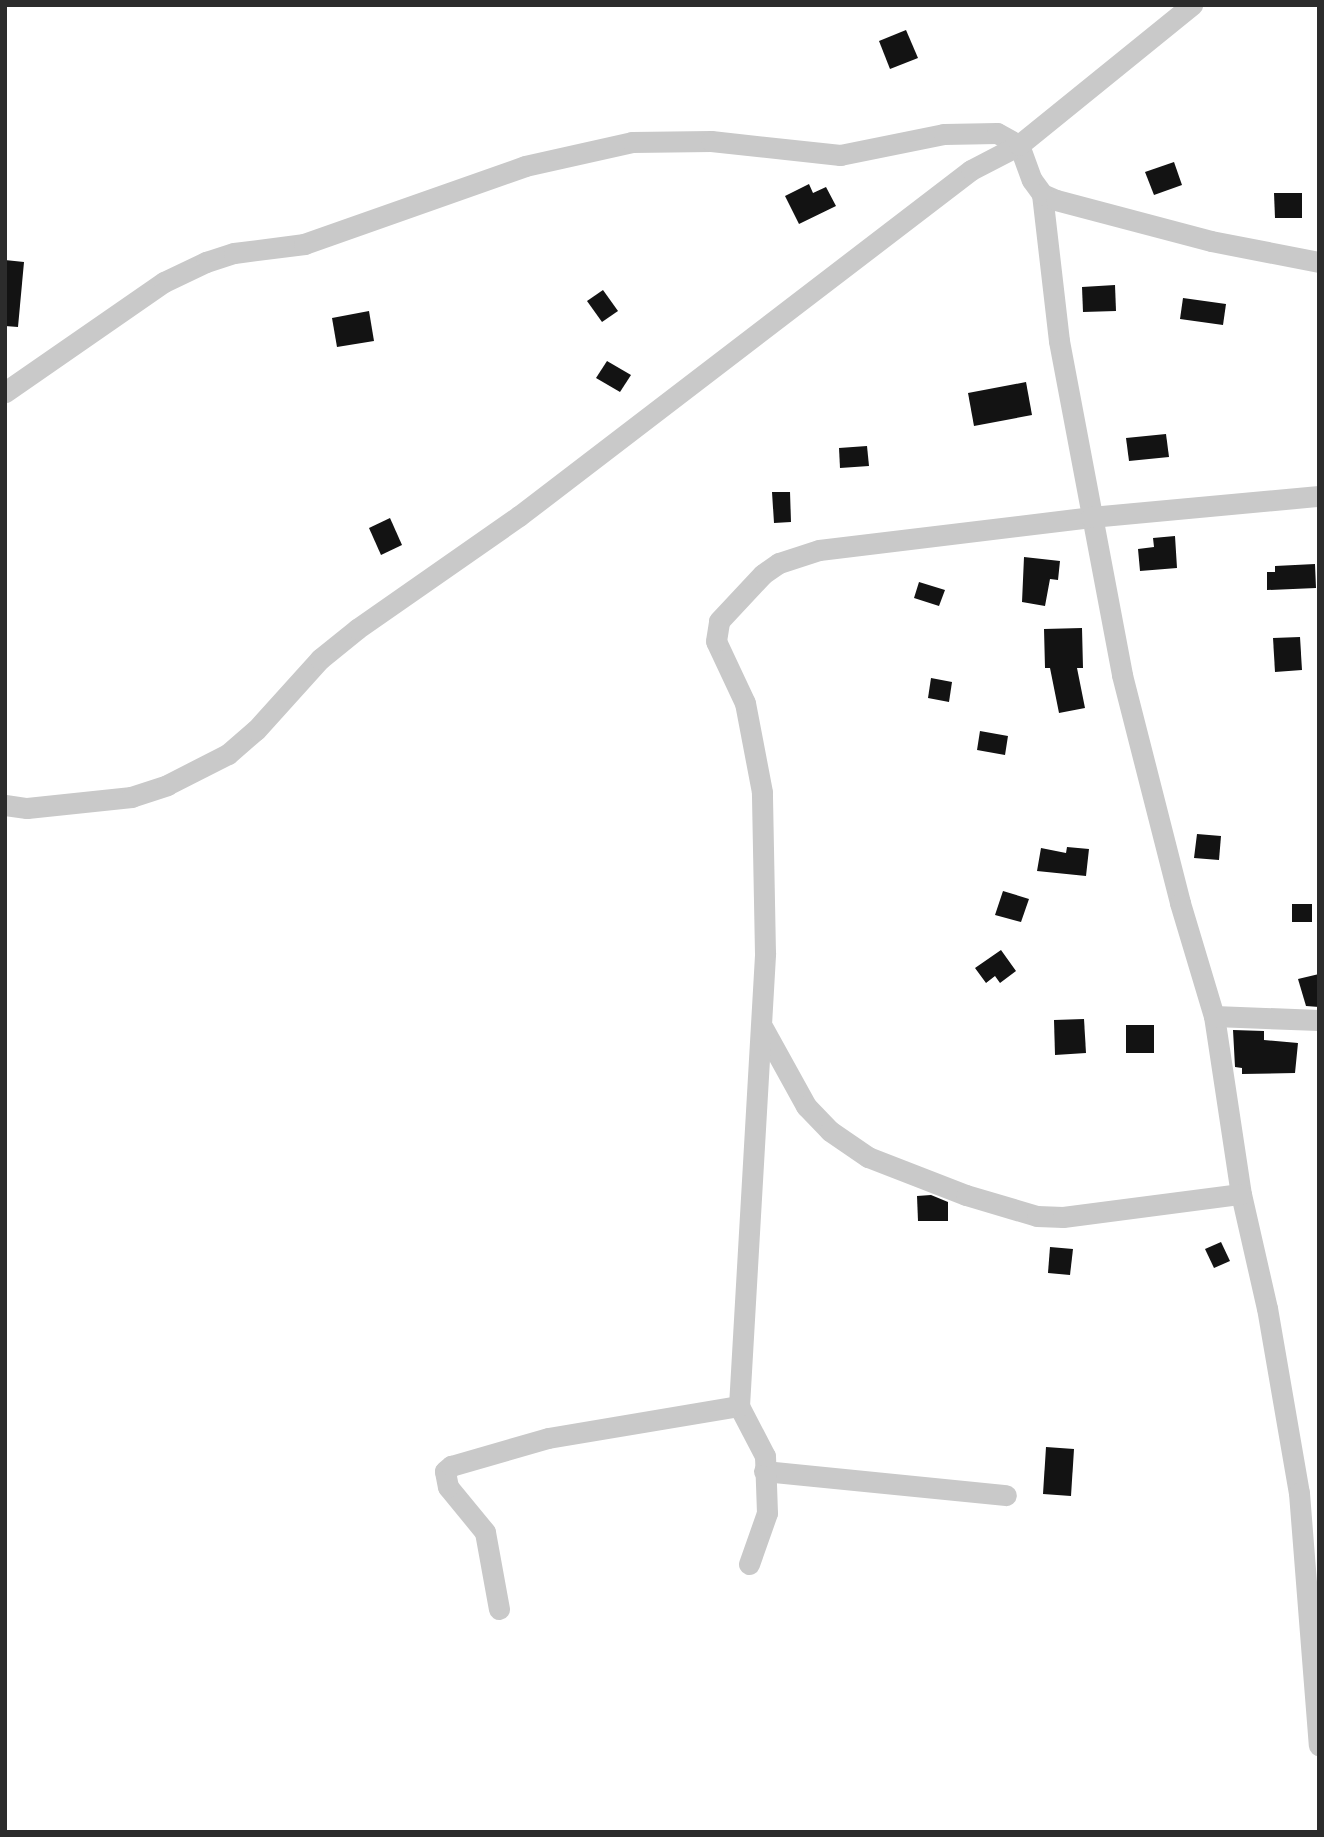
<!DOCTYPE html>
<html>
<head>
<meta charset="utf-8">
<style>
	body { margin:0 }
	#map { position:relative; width:1324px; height:1837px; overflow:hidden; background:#fff; font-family:Roboto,sans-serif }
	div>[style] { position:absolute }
	.building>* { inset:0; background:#131313 }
	.street>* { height:21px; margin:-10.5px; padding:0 10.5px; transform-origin:10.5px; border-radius:10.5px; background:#c9c9c9 }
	span { translate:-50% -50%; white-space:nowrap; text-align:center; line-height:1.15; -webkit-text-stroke:7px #fff; paint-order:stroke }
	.frame { position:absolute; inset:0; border:7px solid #2c2c2c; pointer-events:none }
</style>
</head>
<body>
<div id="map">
	<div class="building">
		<i style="clip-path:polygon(906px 30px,918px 58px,890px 69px,879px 41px)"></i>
		<i style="clip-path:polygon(1174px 162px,1182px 185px,1154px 195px,1145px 172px)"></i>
		<i style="clip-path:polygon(809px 184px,813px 193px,826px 187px,836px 206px,799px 224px,785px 196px)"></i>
		<i style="clip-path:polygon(1274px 193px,1302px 193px,1302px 218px,1275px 218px)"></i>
		<i style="clip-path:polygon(5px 260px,24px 262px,18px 327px,5px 326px)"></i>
		<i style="clip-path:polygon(1115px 285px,1116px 311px,1083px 312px,1082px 287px)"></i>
		<i style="clip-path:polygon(603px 290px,618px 311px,602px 322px,587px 301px)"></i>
		<i style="clip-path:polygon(1183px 298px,1226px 304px,1223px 325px,1180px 319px)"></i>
		<i style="clip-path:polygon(369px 311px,374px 341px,337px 347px,332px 318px)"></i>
		<i style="clip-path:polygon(607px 361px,631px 375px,620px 392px,596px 378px)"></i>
		<i style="clip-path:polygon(1026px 382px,1032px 415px,974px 426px,968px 393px)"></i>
		<i style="clip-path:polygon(1166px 434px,1169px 457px,1129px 461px,1126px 438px)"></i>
		<i style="clip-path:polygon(867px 446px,869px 466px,840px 468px,839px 448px)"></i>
		<i style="clip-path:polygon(772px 492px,790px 492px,791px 522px,774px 523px)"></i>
		<i style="clip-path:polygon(390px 518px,402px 545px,381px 555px,369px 528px)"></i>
		<i style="clip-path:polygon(1175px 536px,1177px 568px,1140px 571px,1138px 549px,1154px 547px,1153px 538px)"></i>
		<i style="clip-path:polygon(1024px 557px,1060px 561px,1058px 580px,1050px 579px,1045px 606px,1022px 602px)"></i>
		<i style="clip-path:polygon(1315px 564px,1316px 588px,1267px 590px,1267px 572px,1275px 572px,1275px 566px)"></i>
		<i style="clip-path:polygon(919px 582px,945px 590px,939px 606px,914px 598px)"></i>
		<i style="clip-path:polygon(1082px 628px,1083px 668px,1077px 668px,1085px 708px,1059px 713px,1050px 668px,1045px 668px,1044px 629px)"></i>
		<i style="clip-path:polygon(1300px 637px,1302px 670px,1275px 672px,1273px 638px)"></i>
		<i style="clip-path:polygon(931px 678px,952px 682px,949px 702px,928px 698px)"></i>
		<i style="clip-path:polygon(980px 731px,1008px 736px,1005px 755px,977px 750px)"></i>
		<i style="clip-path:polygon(1197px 834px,1221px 836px,1219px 860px,1194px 858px)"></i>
		<i style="clip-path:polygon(1067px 847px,1089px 849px,1086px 876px,1037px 871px,1041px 848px,1066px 853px)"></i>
		<i style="clip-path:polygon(1003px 891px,1029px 899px,1021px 922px,995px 915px)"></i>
		<i style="clip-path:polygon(1292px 904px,1312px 904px,1312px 922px,1292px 922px)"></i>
		<i style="clip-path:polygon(1001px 950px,1016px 971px,1000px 983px,995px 976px,986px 983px,975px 968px)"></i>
		<i style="clip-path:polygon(1319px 974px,1319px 1007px,1306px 1006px,1298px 979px)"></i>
		<i style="clip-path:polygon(1084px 1019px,1086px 1053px,1055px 1055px,1054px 1020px)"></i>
		<i style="clip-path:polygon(1126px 1025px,1154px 1025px,1154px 1053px,1126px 1053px)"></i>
		<i style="clip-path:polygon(1233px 1030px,1264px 1031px,1264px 1040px,1298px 1043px,1295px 1073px,1242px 1074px,1242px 1068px,1235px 1067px)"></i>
		<i style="clip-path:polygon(931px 1195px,948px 1202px,948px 1221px,918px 1221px,917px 1196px)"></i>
		<i style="clip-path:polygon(1221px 1242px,1230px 1261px,1214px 1268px,1205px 1249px)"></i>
		<i style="clip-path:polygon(1050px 1247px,1073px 1249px,1070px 1275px,1048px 1273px)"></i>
		<i style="clip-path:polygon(1046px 1447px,1074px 1449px,1071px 1496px,1043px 1494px)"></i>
	</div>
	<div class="street">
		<i style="left:1042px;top:194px;width:148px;rotate:83.4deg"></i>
		<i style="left:1059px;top:341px;width:340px;rotate:79.3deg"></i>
		<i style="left:1122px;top:675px;width:235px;rotate:75.7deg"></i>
		<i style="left:1180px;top:903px;width:118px;rotate:73.3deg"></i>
		<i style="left:1214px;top:1016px;width:180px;rotate:81.4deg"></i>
		<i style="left:1241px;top:1194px;width:117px;rotate:77.2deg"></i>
		<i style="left:1267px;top:1308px;width:188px;rotate:80.2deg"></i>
		<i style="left:1299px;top:1493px;width:253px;rotate:85.5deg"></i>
		<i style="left:5px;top:392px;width:193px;rotate:-34.7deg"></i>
		<i style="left:164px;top:282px;width:47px;rotate:-25.5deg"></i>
		<i style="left:206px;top:262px;width:29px;rotate:-18deg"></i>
		<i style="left:234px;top:253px;width:71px;rotate:-7.3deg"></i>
		<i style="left:304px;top:244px;width:234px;rotate:-19.4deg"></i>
		<i style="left:525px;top:166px;width:110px;rotate:-12.6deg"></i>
		<i style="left:632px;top:142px;width:79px;rotate:-0.7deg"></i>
		<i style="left:711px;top:141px;width:130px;rotate:6.2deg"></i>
		<i style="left:840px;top:155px;width:106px;rotate:-11.4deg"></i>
		<i style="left:944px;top:134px;width:53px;rotate:-1.1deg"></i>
		<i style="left:997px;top:133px;width:25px;rotate:29deg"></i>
		<i style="left:1019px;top:145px;width:37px;rotate:70deg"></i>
		<i style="left:1032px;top:180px;width:17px;rotate:54deg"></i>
		<i style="left:1042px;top:194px;width:15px;rotate:23deg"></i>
		<i style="left:1056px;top:200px;width:160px;rotate:14.8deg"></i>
		<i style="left:1211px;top:241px;width:110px;rotate:11deg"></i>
		<i style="left:5px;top:805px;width:22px;rotate:8deg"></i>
		<i style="left:27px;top:808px;width:105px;rotate:-6deg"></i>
		<i style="left:131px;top:797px;width:38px;rotate:-18deg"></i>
		<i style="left:167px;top:785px;width:68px;rotate:-26.9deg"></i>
		<i style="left:228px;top:754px;width:37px;rotate:-41deg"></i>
		<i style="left:256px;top:730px;width:96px;rotate:-48deg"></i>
		<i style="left:320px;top:659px;width:48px;rotate:-39deg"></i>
		<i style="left:357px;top:629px;width:198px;rotate:-34.9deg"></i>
		<i style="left:519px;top:516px;width:569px;rotate:-37.43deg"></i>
		<i style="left:971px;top:170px;width:54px;rotate:-27.5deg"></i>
		<i style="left:1019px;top:145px;width:223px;rotate:-39deg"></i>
		<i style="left:1214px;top:1016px;width:105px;rotate:2.2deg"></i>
		<i style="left:763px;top:1028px;width:89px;rotate:61.1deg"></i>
		<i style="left:806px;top:1106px;width:35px;rotate:46deg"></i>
		<i style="left:830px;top:1131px;width:46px;rotate:34.4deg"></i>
		<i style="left:868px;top:1157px;width:105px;rotate:21.2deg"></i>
		<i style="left:966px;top:1195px;width:74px;rotate:16.5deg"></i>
		<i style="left:1037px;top:1216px;width:26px;rotate:2deg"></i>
		<i style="left:1063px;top:1217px;width:179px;rotate:-7.4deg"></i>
		<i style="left:764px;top:1471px;width:243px;rotate:5.7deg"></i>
		<i style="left:749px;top:1564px;width:54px;rotate:-70.6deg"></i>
		<i style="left:767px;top:1513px;width:57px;rotate:-92deg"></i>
		<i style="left:765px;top:1456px;width:56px;rotate:-117.5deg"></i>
		<i style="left:739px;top:1406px;width:454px;rotate:-86.7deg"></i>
		<i style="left:765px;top:953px;width:161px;rotate:-91.1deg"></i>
		<i style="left:762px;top:792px;width:91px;rotate:-100.8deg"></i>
		<i style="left:745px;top:703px;width:68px;rotate:-115.1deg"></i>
		<i style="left:716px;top:641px;width:20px;rotate:-81deg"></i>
		<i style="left:719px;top:621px;width:64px;rotate:-46.9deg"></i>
		<i style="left:763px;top:574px;width:19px;rotate:-35deg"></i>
		<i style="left:779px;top:563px;width:42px;rotate:-18deg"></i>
		<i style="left:819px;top:550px;width:274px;rotate:-6.9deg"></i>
		<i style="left:1091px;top:517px;width:229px;rotate:-5.3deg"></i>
		<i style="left:499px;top:1609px;width:78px;rotate:-100.3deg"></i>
		<i style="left:485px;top:1532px;width:58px;rotate:-129.4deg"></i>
		<i style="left:448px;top:1487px;width:16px;rotate:-101deg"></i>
		<i style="left:445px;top:1471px;width:8px;rotate:-40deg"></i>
		<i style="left:451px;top:1466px;width:101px;rotate:-16.1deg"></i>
		<i style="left:548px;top:1438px;width:194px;rotate:-9.5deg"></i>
	</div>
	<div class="frame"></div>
</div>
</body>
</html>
